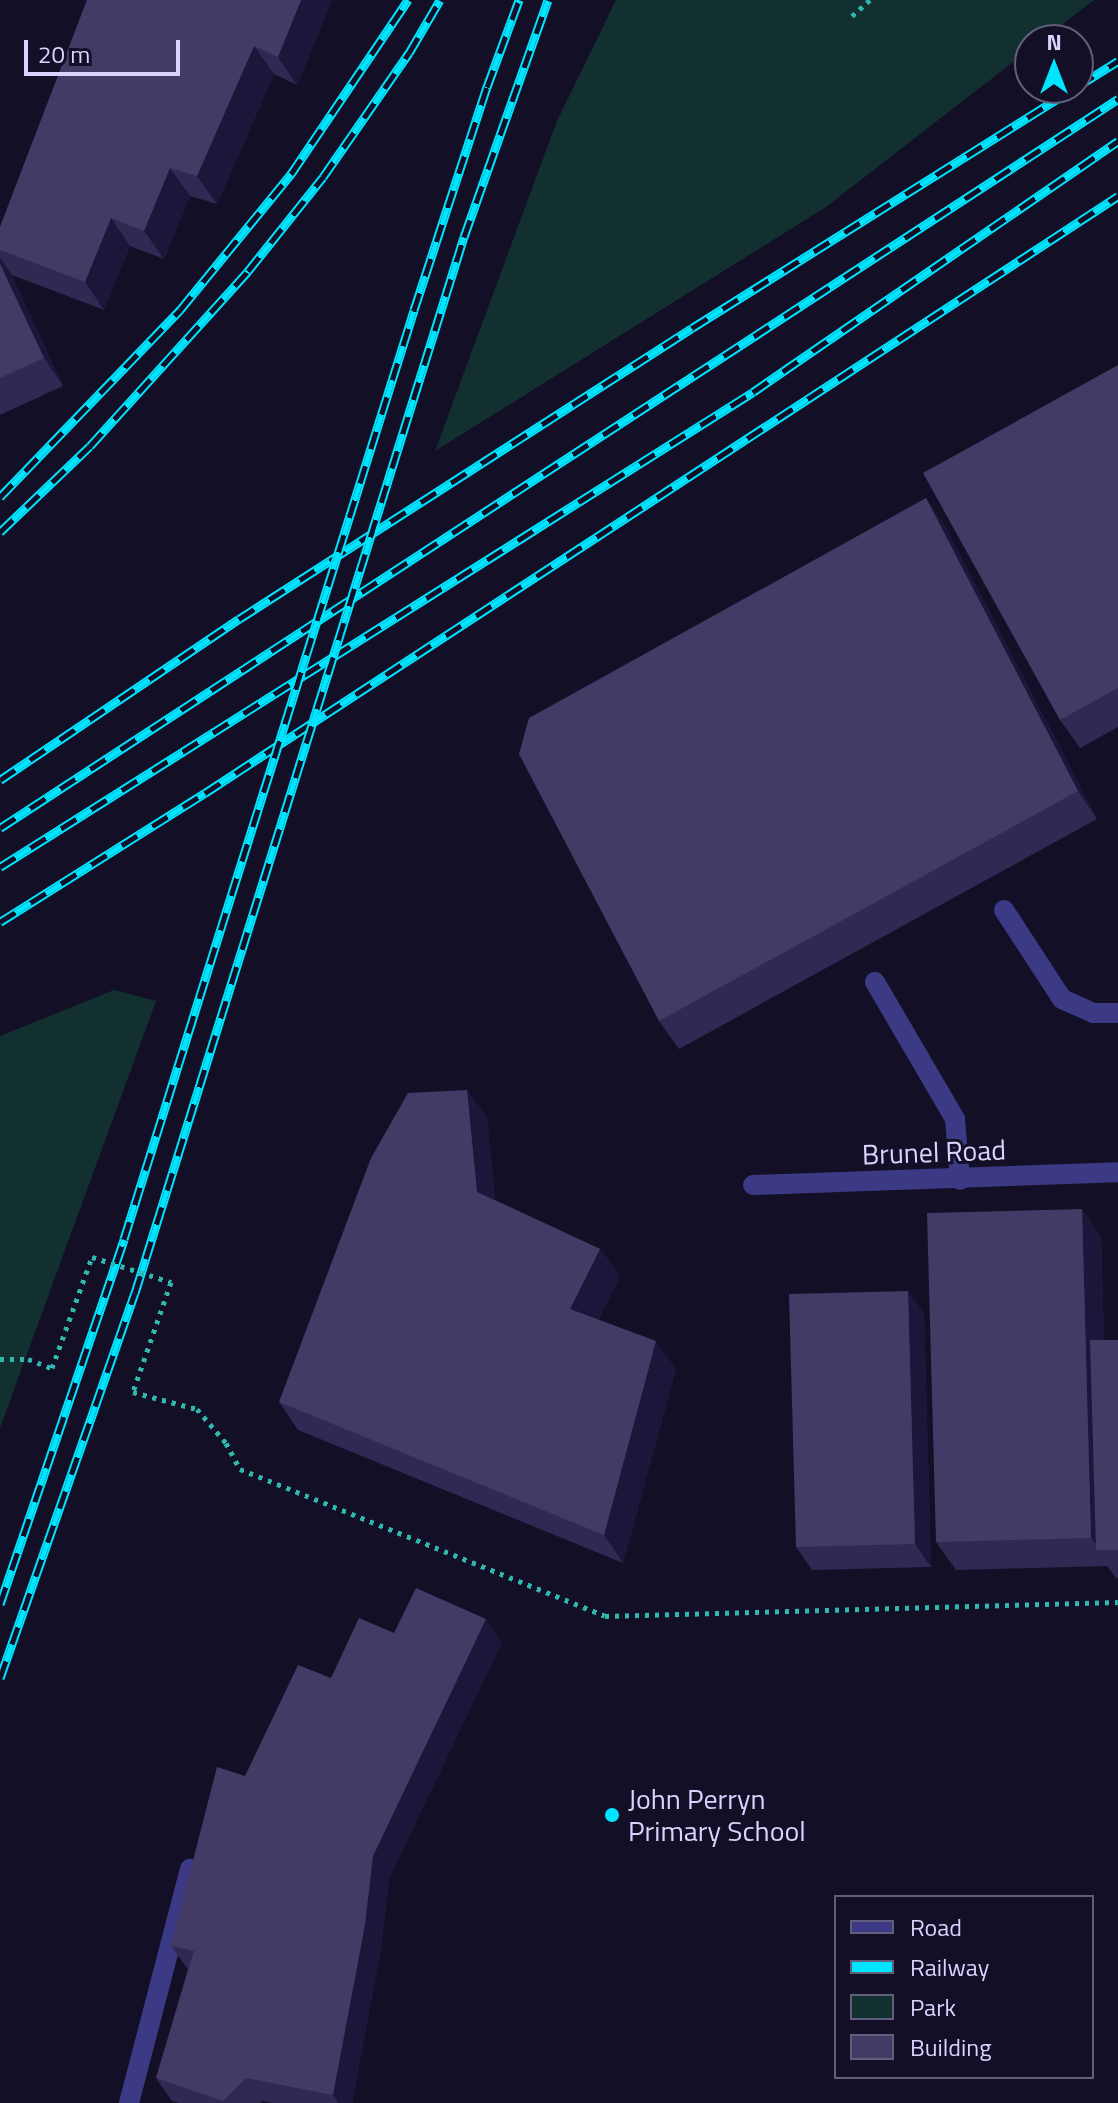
<!DOCTYPE html>
<html>
<head>
<meta charset="utf-8">
<style>
	body { margin:0 }
	#map { position:relative; width:1118px; height:2103px; overflow:hidden; background:#130f26; font-family:"Titillium Web",sans-serif }
	div>[style] { position:absolute }
	.green>* { inset:0; background:#12302f }
	.path>* { height:5px; margin-top:-2.5px; transform-origin:0; background:repeating-linear-gradient(90deg,#2fb8b0 0 4px,transparent 0 10px) }
	.minor>* { height:20px; margin:-10px; padding:0 10px; transform-origin:10px; border-radius:10px; background:#3d3a85 }
	.rail>* { height:9px; margin-top:-4.5px; transform-origin:0; background:repeating-linear-gradient(90deg,#130f26 0 18px,#00e5ff 0 36px); box-sizing:border-box; border-block:2px solid #00e5ff }
	.path-bridge>* { height:5px; margin-top:-2.5px; transform-origin:0; background:repeating-linear-gradient(90deg,#2fb8b0 0 4px,transparent 0 10px) }
	.wall>* { inset:0; background:#312854 }
	.shaded-wall>* { inset:0; background:#1d163a }
	.building>* { inset:0; background:#433a66 }
	.dots>* { width:22px; height:22px; translate:-50% -50%; box-sizing:border-box; border:4px solid #130f26; border-radius:50% }
	span { translate:-50% -50%; white-space:nowrap; text-align:center; line-height:1.15; -webkit-text-stroke:6px #130f26; paint-order:stroke }
	.street-label { font-size:28px; color:#d9d4ff }
	.poi-label { font-size:28px; color:#d9d4ff }
	.left { translate:0 -50%; text-align:left }
	.legend { position:absolute; left:834px; top:1895px; width:260px; height:184px; box-sizing:border-box; background:#130f26; border:2px solid #625e7d; margin:0; padding:10px 14px; list-style:none; font-size:24px; color:#d9d4ff }
	.legend li { display:flex; align-items:center; gap:16px; height:40px }
	.legend b { width:40px; border:2px solid #625e7d }
	.north { position:absolute; left:1014px; top:24px; width:80px; height:80px; box-sizing:border-box; background:#130f26; border:2px solid #625e7d; border-radius:50%; rotate:0deg; font-size:22px; font-weight:700; line-height:32px; text-align:center; color:#d9d4ff }
	.north::after { content:''; display:block; margin:auto; width:28px; height:36px; background:#00e5ff; clip-path:polygon(50% 0,100% 100%,50% 72%,0 100%) }
	.scale { position:absolute; left:24px; top:40px; width:156px; height:36px; box-sizing:border-box; border:4px solid #d9d4ff; border-top:0; padding-left:10px; font-size:24px; line-height:28px; white-space:nowrap; color:#d9d4ff; -webkit-text-stroke:6px #130f26; paint-order:stroke }
</style>
</head>
<body>
<div id="map">
	<div class="green">
		<i style="clip-path:polygon(616px 0,1094px 0,1042px 40px,1030px 40px,1030px 49px,826px 207px,435px 451px,557px 121px)"></i>
		<i style="clip-path:polygon(114px 990px,156px 1001px,0 1428px,0 1036px)"></i>
	</div>
	<div class="path">
		<i style="left:852px;top:16px;width:24px;rotate:-42deg"></i>
		<i style="left:171px;top:1282px;width:116px;rotate:109.1deg"></i>
		<i style="left:133px;top:1392px;width:66px;rotate:14.9deg"></i>
		<i style="left:197px;top:1409px;width:45px;rotate:49.5deg"></i>
		<i style="left:226px;top:1443px;width:30px;rotate:62deg"></i>
		<i style="left:240px;top:1469px;width:393px;rotate:21.9deg"></i>
		<i style="left:605px;top:1616px;width:513px;rotate:-1.56deg"></i>
		<i style="left:0;top:1359px;width:28px"></i>
		<i style="left:28px;top:1359px;width:26px;rotate:21deg"></i>
		<i style="left:52px;top:1368px;width:118px;rotate:-70.2deg"></i>
	</div>
	<div class="minor">
		<i style="left:1004px;top:910px;width:106px;rotate:56.9deg"></i>
		<i style="left:1062px;top:999px;width:34px;rotate:24deg"></i>
		<i style="left:1093px;top:1013px;width:25px"></i>
		<i style="left:875px;top:982px;width:159px;rotate:59.7deg"></i>
		<i style="left:955px;top:1119px;width:61px;rotate:85.3deg"></i>
		<i style="left:753px;top:1185px;width:365px;rotate:-2deg"></i>
		<i style="left:129px;top:2103px;width:242px;rotate:-75.4deg"></i>
	</div>
	<div class="rail">
		<i style="left:1078px;top:86px;width:47px;rotate:-32deg"></i>
		<i style="left:0;top:497px;width:260px;rotate:-46.1deg"></i>
		<i style="left:180px;top:310px;width:176px;rotate:-50.8deg"></i>
		<i style="left:291px;top:174px;width:210px;rotate:-56.1deg"></i>
		<i style="left:0;top:532px;width:124px;rotate:-43.7deg"></i>
		<i style="left:90px;top:446px;width:236px;rotate:-47.9deg"></i>
		<i style="left:248px;top:271px;width:120px;rotate:-51.4deg"></i>
		<i style="left:323px;top:177px;width:151px;rotate:-55.3deg"></i>
		<i style="left:409px;top:53px;width:61px;rotate:-59.7deg"></i>
		<i style="left:0;top:780px;width:288px;rotate:-34deg"></i>
		<i style="left:239px;top:619px;width:538px;rotate:-32.72deg"></i>
		<i style="left:692px;top:328px;width:452px;rotate:-32.1deg"></i>
		<i style="left:0;top:828px;width:1335px;rotate:-33.11deg"></i>
		<i style="left:0;top:867px;width:890px;rotate:-32.24deg"></i>
		<i style="left:753px;top:392px;width:443px;rotate:-34.5deg"></i>
		<i style="left:0;top:922px;width:242px;rotate:-32.2deg"></i>
		<i style="left:205px;top:793px;width:1091px;rotate:-33.18deg"></i>
		<i style="left:0;top:1604px;width:385px;rotate:-71.2deg"></i>
		<i style="left:124px;top:1239px;width:973px;rotate:-72.66deg"></i>
		<i style="left:414px;top:310px;width:235px;rotate:-71.9deg"></i>
		<i style="left:487px;top:87px;width:93px;rotate:-69.8deg"></i>
		<i style="left:0;top:1678px;width:408px;rotate:-70.7deg"></i>
		<i style="left:135px;top:1293px;width:1106px;rotate:-72.7deg"></i>
		<i style="left:464px;top:237px;width:251px;rotate:-70.5deg"></i>
	</div>
	<div class="path-bridge">
		<i style="left:92px;top:1257px;width:83px;rotate:17.6deg"></i>
	</div>
	<div class="wall">
		<i style="clip-path:polygon(87px 0,332px 0,297px 85px,274px 74px,217px 204px,190px 196px,164px 259px,130px 246px,104px 310px,12px 275px,0 258px,0 227px)"></i>
		<i style="clip-path:polygon(0 259px,12px 276px,63px 386px,0 415px)"></i>
		<i style="clip-path:polygon(1118px 365px,1118px 727px,1080px 748px,1060px 720px)"></i>
		<i style="clip-path:polygon(926px 498px,945px 526px,1097px 819px,679px 1049px,659px 1021px)"></i>
		<i style="clip-path:polygon(467px 1090px,487px 1118px,495px 1200px,600px 1249px,620px 1276px,598px 1320px,676px 1369px,623px 1563px,298px 1430px,279px 1402px)"></i>
		<i style="clip-path:polygon(1082px 1209px,1101px 1237px,1104px 1340px,1118px 1340px,1118px 1578px,1116px 1578px,1107px 1566px,956px 1570px,936px 1542px)"></i>
		<i style="clip-path:polygon(908px 1291px,924px 1314px,931px 1567px,812px 1570px,796px 1547px)"></i>
		<i style="clip-path:polygon(394px 1633px,502px 1642px,389px 1878px,381px 1948px,352px 2103px,273px 2103px,262px 2101px,260px 2103px,179px 2103px,172px 2101px,156px 2078px,188px 1969px,187px 1968px,171px 1946px,245px 1776px,331px 1678px)"></i>
	</div>
	<div class="shaded-wall">
		<i style="clip-path:polygon(301px 0,332px 0,297px 85px,278px 57px)"></i>
		<i style="clip-path:polygon(254px 46px,274px 74px,217px 204px,197px 176px)"></i>
		<i style="clip-path:polygon(170px 168px,190px 196px,164px 259px,144px 231px)"></i>
		<i style="clip-path:polygon(111px 218px,130px 246px,104px 310px,85px 282px)"></i>
		<i style="clip-path:polygon(0 259px,12px 276px,63px 386px,44px 358px,0 264px)"></i>
		<i style="clip-path:polygon(926px 498px,945px 526px,1097px 819px,1078px 791px)"></i>
		<i style="clip-path:polygon(467px 1090px,487px 1118px,497px 1220px,477px 1192px)"></i>
		<i style="clip-path:polygon(1082px 1209px,1101px 1237px,1110px 1550px,1100px 1550px,1091px 1538px)"></i>
		<i style="clip-path:polygon(600px 1249px,620px 1276px,589px 1337px,570px 1309px)"></i>
		<i style="clip-path:polygon(908px 1291px,924px 1314px,931px 1567px,915px 1544px)"></i>
		<i style="clip-path:polygon(656px 1341px,676px 1369px,623px 1563px,604px 1535px)"></i>
		<i style="clip-path:polygon(486px 1619px,502px 1642px,389px 1878px,381px 1948px,352px 2103px,338px 2103px,333px 2095px,373px 1856px)"></i>
	</div>
	<div class="building">
		<i style="clip-path:polygon(87px 0,301px 0,278px 57px,254px 46px,197px 176px,170px 168px,144px 231px,111px 218px,85px 282px,0 250px,0 227px)"></i>
		<i style="clip-path:polygon(0 264px,44px 358px,0 378px)"></i>
		<i style="clip-path:polygon(1118px 365px,1118px 688px,1060px 720px,923px 473px)"></i>
		<i style="clip-path:polygon(926px 498px,1078px 791px,659px 1021px,519px 754px,529px 718px)"></i>
		<i style="clip-path:polygon(467px 1090px,477px 1192px,600px 1249px,570px 1309px,656px 1341px,604px 1535px,279px 1402px,371px 1158px,408px 1093px)"></i>
		<i style="clip-path:polygon(1082px 1209px,1091px 1538px,936px 1542px,927px 1213px)"></i>
		<i style="clip-path:polygon(908px 1291px,915px 1544px,796px 1547px,789px 1294px)"></i>
		<i style="clip-path:polygon(1090px 1340px,1118px 1340px,1118px 1550px,1096px 1550px)"></i>
		<i style="clip-path:polygon(416px 1588px,486px 1619px,373px 1856px,365px 1925px,333px 2095px,246px 2078px,223px 2101px,156px 2078px,194px 1951px,171px 1946px,217px 1767px,245px 1776px,298px 1665px,331px 1678px,359px 1618px,394px 1633px)"></i>
	</div>
	<div class="dots">
		<i style="left:612px;top:1815px;background:#00e5ff"></i>
	</div>
	<div class="street-label">
		<span style="left:934px;top:1152px;rotate:-2deg">Brunel Road</span>
	</div>
	<div class="poi-label">
		<span class="left" style="left:628px;top:1815px">John Perryn<br>Primary School</span>
	</div>
	<ul class="legend">
	<li><b style="height:10px;background:#3d3a85"></b>Road</li>
	<li><b style="height:10px;background:#00e5ff"></b>Railway</li>
	<li><b style="height:22px;background:#12302f"></b>Park</li>
	<li><b style="height:22px;background:#433a66"></b>Building</li>
	</ul>
	<div class="north">N</div>
	<div class="scale">20 m</div>
</div>
</body>
</html>
